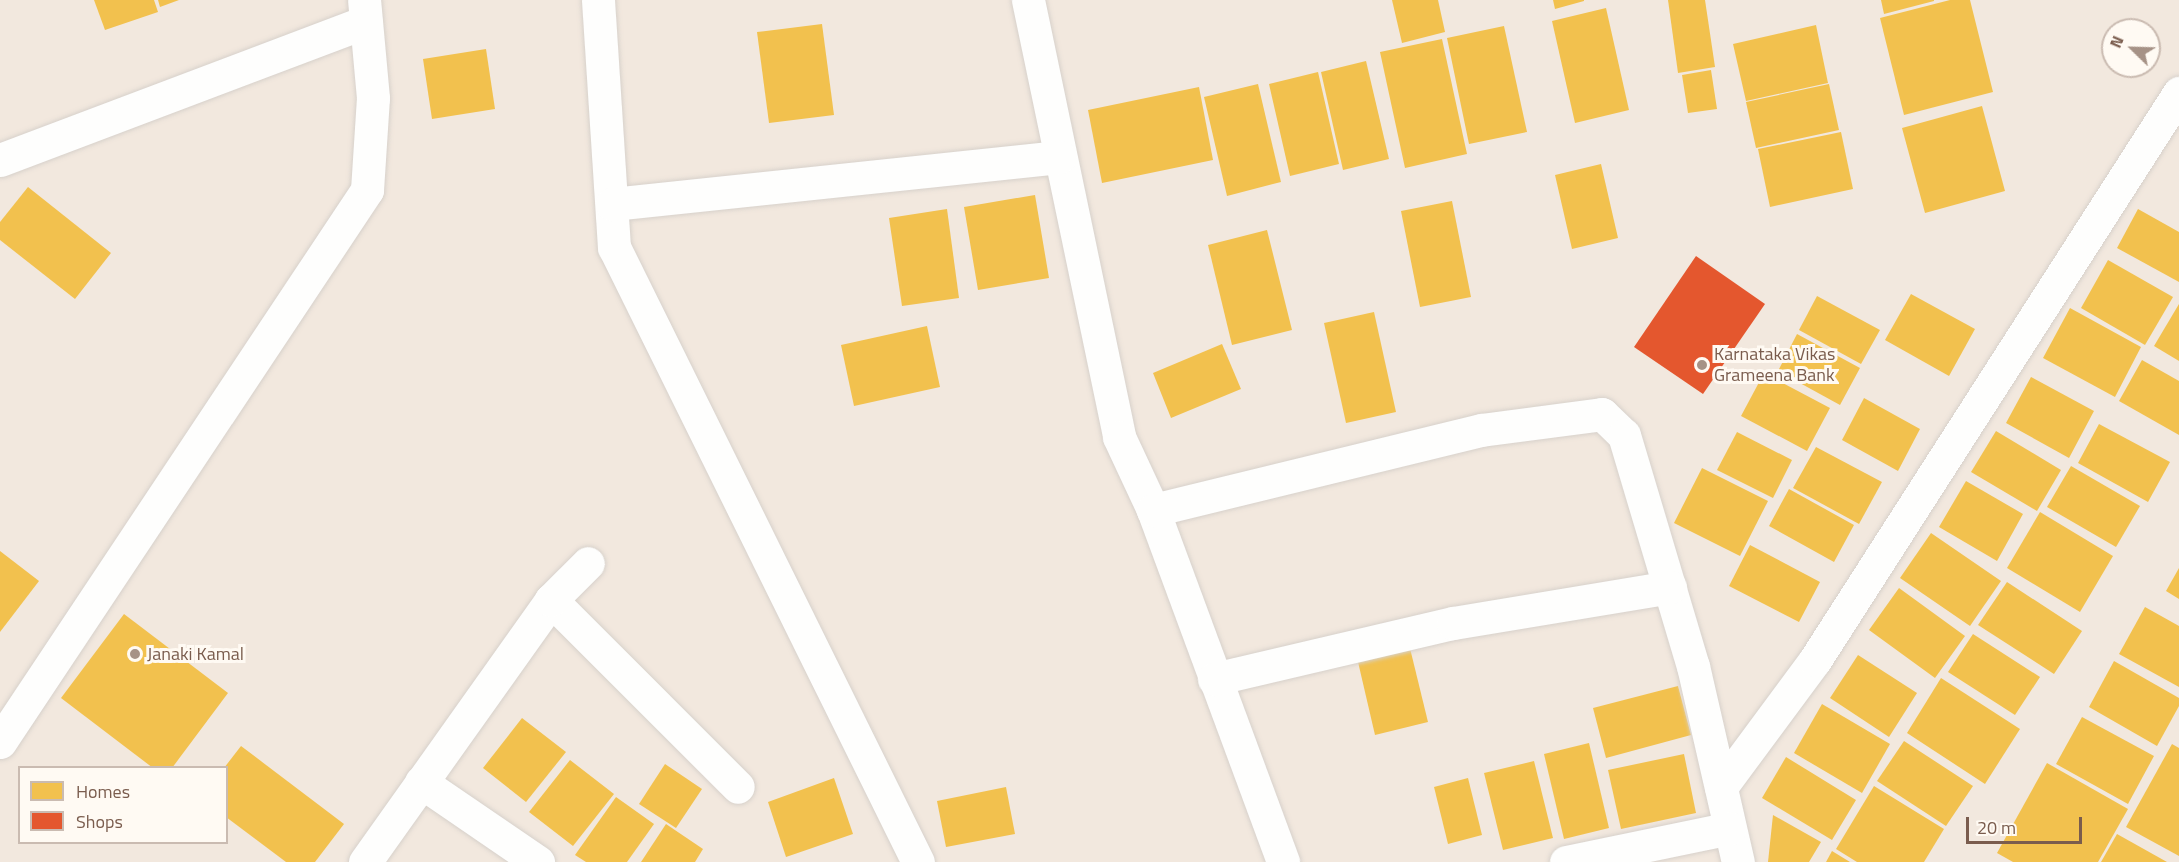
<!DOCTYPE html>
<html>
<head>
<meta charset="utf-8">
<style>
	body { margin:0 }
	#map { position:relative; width:2179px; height:862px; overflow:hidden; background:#f9f5f0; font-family:"Titillium Web",sans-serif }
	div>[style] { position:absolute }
	.residential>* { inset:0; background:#f2e8de }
	.homes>* { inset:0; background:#f2c14e }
	.shops>* { inset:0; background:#e4572e }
	.roads { filter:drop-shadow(0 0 2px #d7d1cb) drop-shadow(0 0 2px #d7d1cb) }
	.street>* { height:33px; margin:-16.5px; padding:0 16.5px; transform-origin:16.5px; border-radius:16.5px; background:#fefefd }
	.dots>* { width:16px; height:16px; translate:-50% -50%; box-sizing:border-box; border:3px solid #fffaf3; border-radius:50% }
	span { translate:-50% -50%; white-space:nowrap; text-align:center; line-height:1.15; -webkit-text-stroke:6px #fffaf3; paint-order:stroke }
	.poi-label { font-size:18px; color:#7a5c4d }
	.left { translate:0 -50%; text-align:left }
	.legend { position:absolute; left:18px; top:766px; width:210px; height:78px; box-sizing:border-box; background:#fffaf3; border:2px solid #cabbb1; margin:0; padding:8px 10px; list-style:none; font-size:18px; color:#7a5c4d }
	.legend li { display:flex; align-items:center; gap:12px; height:30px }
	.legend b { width:30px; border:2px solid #cabbb1 }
	.north { position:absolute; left:2101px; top:18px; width:60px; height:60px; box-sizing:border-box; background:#fffaf3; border:2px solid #cabbb1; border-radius:50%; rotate:293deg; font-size:16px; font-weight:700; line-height:24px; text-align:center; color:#7a5c4d }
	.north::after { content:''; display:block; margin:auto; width:21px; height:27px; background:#a69286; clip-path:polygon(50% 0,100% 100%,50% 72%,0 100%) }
	.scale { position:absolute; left:1966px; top:817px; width:116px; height:27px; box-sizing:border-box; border:3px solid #7a5c4d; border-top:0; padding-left:8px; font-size:18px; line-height:21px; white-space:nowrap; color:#7a5c4d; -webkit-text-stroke:4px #fffaf3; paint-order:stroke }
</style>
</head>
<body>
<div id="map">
	<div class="residential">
		<i style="clip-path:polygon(evenodd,0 0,2179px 0,2179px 862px,0 862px,0 0,2113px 30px,2149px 30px,2149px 66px,2113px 66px,2113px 30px,0 0,20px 768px,226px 768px,226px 842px,20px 842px,20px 768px)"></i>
	</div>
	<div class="homes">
		<i style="clip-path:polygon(94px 0,154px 0,158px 12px,105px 30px)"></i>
		<i style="clip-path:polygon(158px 0,179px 0,160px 7px)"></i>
		<i style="clip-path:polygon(1392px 0,1438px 0,1445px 32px,1402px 43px)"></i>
		<i style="clip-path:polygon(1553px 0,1584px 0,1584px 1px,1555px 9px)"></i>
		<i style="clip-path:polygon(1668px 0,1705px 0,1715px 67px,1678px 73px)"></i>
		<i style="clip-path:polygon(1881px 0,1934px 0,1934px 1px,1884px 14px)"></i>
		<i style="clip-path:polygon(1950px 0,1970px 0,1993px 92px,1904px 115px,1880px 18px)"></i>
		<i style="clip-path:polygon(1606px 8px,1629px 110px,1575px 123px,1552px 21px)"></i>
		<i style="clip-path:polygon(822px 24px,834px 115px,769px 123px,757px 32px)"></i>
		<i style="clip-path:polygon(1816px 25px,1828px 83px,1746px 101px,1733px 44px)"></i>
		<i style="clip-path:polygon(1504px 26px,1527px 132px,1469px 144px,1447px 38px)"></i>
		<i style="clip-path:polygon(1442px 39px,1467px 154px,1405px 168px,1380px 52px)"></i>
		<i style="clip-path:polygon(486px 49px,495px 109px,432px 119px,423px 59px)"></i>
		<i style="clip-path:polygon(1366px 61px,1389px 159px,1343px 170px,1321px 72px)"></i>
		<i style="clip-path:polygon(1711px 70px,1717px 109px,1688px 113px,1682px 75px)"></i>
		<i style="clip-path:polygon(1318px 72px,1339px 164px,1290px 176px,1269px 84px)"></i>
		<i style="clip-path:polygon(1258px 84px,1281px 182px,1227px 196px,1204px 97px)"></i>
		<i style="clip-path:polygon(1829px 84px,1839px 130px,1756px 148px,1746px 102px)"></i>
		<i style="clip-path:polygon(1199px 87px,1213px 160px,1102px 183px,1088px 110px)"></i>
		<i style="clip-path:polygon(1982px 106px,2005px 191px,1925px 213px,1902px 128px)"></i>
		<i style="clip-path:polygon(1841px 132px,1853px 189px,1770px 207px,1758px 149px)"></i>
		<i style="clip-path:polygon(1601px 164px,1618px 238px,1572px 249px,1555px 175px)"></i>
		<i style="clip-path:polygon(28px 187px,111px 253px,75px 299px,0 240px,0 222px)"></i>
		<i style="clip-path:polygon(1035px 195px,1049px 278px,978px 290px,964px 207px)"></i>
		<i style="clip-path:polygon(1452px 201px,1471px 297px,1420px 307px,1401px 211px)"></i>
		<i style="clip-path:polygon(947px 209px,959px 298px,902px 306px,889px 218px)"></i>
		<i style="clip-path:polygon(2138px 209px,2179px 232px,2179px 282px,2117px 248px)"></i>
		<i style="clip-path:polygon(1267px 230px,1292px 330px,1232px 345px,1208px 245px)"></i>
		<i style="clip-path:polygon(2108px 260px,2173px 297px,2145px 345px,2081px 308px)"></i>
		<i style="clip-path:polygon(1911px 294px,1975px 329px,1949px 376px,1885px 340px)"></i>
		<i style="clip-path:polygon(1817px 296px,1880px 330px,1861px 364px,1799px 330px)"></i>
		<i style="clip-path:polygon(2179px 304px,2179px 361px,2154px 346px)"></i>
		<i style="clip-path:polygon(2070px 308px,2141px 347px,2115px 397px,2043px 358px)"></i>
		<i style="clip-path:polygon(1374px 312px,1396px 412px,1346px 423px,1324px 323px)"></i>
		<i style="clip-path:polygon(927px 326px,940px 387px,854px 406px,841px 345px)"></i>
		<i style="clip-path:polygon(1797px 334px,1860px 368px,1840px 405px,1778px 371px)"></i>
		<i style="clip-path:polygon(1222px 344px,1241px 389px,1171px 418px,1153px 373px)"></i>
		<i style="clip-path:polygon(2142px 360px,2179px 381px,2179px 435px,2119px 401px)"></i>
		<i style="clip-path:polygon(1764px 373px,1830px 408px,1807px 451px,1741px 416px)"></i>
		<i style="clip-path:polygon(2031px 377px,2094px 411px,2069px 458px,2006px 423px)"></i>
		<i style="clip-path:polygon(1864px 398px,1920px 429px,1898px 471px,1842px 440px)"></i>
		<i style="clip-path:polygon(2099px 424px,2170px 462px,2148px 502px,2078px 463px)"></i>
		<i style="clip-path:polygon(1996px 431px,2061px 470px,2037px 511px,1971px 472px)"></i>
		<i style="clip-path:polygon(1737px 432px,1792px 460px,1773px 498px,1717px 470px)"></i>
		<i style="clip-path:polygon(1816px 447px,1882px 482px,1859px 524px,1793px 488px)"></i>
		<i style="clip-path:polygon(2071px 466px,2140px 506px,2116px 547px,2047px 507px)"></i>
		<i style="clip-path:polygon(1702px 468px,1768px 501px,1740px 556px,1674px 523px)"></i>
		<i style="clip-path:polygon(1966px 481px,2023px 514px,1997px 561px,1939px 527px)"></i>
		<i style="clip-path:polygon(1789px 489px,1854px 525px,1834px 562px,1769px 526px)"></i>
		<i style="clip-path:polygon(2040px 512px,2113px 556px,2080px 612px,2007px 568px)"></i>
		<i style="clip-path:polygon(1931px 533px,2001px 581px,1970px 626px,1900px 578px)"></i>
		<i style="clip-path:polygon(1750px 545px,1820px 582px,1799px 622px,1729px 586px)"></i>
		<i style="clip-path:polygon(0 551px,39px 581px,0 632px)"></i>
		<i style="clip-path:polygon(2179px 568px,2179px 599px,2166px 591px)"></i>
		<i style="clip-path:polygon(2007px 582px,2082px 631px,2054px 674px,1978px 625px)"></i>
		<i style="clip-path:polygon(1899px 588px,1965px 636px,1935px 678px,1869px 630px)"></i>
		<i style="clip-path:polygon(2145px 607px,2179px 626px,2179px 687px,2119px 654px)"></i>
		<i style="clip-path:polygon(124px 614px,228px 693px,172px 768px,153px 768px,61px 698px)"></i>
		<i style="clip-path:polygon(1973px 634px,2040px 677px,2015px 715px,1948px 672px)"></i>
		<i style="clip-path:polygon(1407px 636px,1428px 722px,1375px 735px,1355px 649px)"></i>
		<i style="clip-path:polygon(1858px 655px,1917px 693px,1889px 737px,1830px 698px)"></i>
		<i style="clip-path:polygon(2114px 661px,2179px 698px,2179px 706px,2157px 746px,2089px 707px)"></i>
		<i style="clip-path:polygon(1941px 678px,2020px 729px,1985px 784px,1907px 733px)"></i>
		<i style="clip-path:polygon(1678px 686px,1691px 735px,1606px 758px,1593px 708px)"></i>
		<i style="clip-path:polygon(1822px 704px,1890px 744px,1862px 793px,1794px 753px)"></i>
		<i style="clip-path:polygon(2082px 717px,2154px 756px,2128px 804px,2056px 764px)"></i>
		<i style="clip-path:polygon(522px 718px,566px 752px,526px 802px,483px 768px)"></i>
		<i style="clip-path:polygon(1904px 741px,1973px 786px,1946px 826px,1877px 781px)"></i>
		<i style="clip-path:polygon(1589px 743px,1609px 828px,1564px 839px,1544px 754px)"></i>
		<i style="clip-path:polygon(2172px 744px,2179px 748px,2179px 856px,2126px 827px)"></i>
		<i style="clip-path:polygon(241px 746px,344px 824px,315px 862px,286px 862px,226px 817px,224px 768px)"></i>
		<i style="clip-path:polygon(1684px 754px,1696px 813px,1621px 829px,1608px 770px)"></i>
		<i style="clip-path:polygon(1786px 757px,1856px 800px,1832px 840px,1762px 798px)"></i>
		<i style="clip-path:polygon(570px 760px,614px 794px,573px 846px,529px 812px)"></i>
		<i style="clip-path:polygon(1534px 761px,1553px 838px,1503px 850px,1484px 773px)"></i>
		<i style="clip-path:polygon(2047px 763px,2128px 809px,2098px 862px,2013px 862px,1997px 853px)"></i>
		<i style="clip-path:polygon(665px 764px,702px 789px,676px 828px,639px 804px)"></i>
		<i style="clip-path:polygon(834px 778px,853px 834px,786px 857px,768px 802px)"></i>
		<i style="clip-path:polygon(1468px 778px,1482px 835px,1448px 844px,1434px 787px)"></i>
		<i style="clip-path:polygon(1874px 786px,1944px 829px,1924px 862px,1857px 862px,1836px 849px)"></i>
		<i style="clip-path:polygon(1006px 787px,1015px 834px,946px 847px,937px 801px)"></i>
		<i style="clip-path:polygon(616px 797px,654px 824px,627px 862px,586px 862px,575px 855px)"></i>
		<i style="clip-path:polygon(1773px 815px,1821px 842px,1809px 862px,1768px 862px)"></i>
		<i style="clip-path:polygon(666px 824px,703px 849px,695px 862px,641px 862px)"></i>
		<i style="clip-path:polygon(2117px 834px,2167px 862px,2101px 862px)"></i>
		<i style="clip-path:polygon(1832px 851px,1850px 862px,1826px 862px)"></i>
	</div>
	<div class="shops">
		<i style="clip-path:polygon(1696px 256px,1765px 304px,1703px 394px,1634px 347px)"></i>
	</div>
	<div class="roads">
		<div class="street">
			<i style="left:598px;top:0;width:248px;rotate:86.3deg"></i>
			<i style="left:614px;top:247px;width:686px;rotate:63.7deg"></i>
			<i style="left:1028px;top:0;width:446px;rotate:78.2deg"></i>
			<i style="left:1119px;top:437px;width:81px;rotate:65deg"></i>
			<i style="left:1153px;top:510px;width:375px;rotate:69.7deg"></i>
			<i style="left:0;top:160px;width:391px;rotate:-20.7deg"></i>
			<i style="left:612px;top:204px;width:450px;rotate:-6deg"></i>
			<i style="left:1153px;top:510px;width:338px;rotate:-13.7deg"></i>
			<i style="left:1481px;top:430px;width:122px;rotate:-7.5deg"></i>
			<i style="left:1602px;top:414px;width:30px;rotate:44deg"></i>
			<i style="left:1624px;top:435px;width:241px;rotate:73.4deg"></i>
			<i style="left:1693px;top:666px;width:201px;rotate:77.1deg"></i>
			<i style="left:551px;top:600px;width:264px;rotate:45deg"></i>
			<i style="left:1214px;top:679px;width:245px;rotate:-13.2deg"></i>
			<i style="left:1453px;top:623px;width:220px;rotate:-9.4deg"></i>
			<i style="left:0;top:742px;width:663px;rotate:-56.38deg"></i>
			<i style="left:367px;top:190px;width:92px;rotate:-86.3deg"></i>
			<i style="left:373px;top:98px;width:98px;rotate:-95.2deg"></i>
			<i style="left:421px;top:782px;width:142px;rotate:34.4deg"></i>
			<i style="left:1721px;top:787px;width:158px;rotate:-53.5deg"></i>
			<i style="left:1815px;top:660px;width:674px;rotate:-57.3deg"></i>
			<i style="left:365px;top:862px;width:321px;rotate:-54.6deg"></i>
			<i style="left:551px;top:600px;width:52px;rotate:-45deg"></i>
			<i style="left:1566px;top:862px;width:167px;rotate:-11.7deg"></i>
		</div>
	</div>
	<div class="dots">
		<i style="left:1702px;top:365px;background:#a69286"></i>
		<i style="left:135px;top:654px;background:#a69286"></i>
	</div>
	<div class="poi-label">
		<span class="left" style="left:1714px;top:365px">Karnataka Vikas<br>Grameena Bank</span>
		<span class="left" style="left:147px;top:654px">Janaki Kamal</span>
	</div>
	<ul class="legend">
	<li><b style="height:16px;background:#f2c14e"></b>Homes</li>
	<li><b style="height:16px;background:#e4572e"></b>Shops</li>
	</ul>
	<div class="north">N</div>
	<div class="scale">20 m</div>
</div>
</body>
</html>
